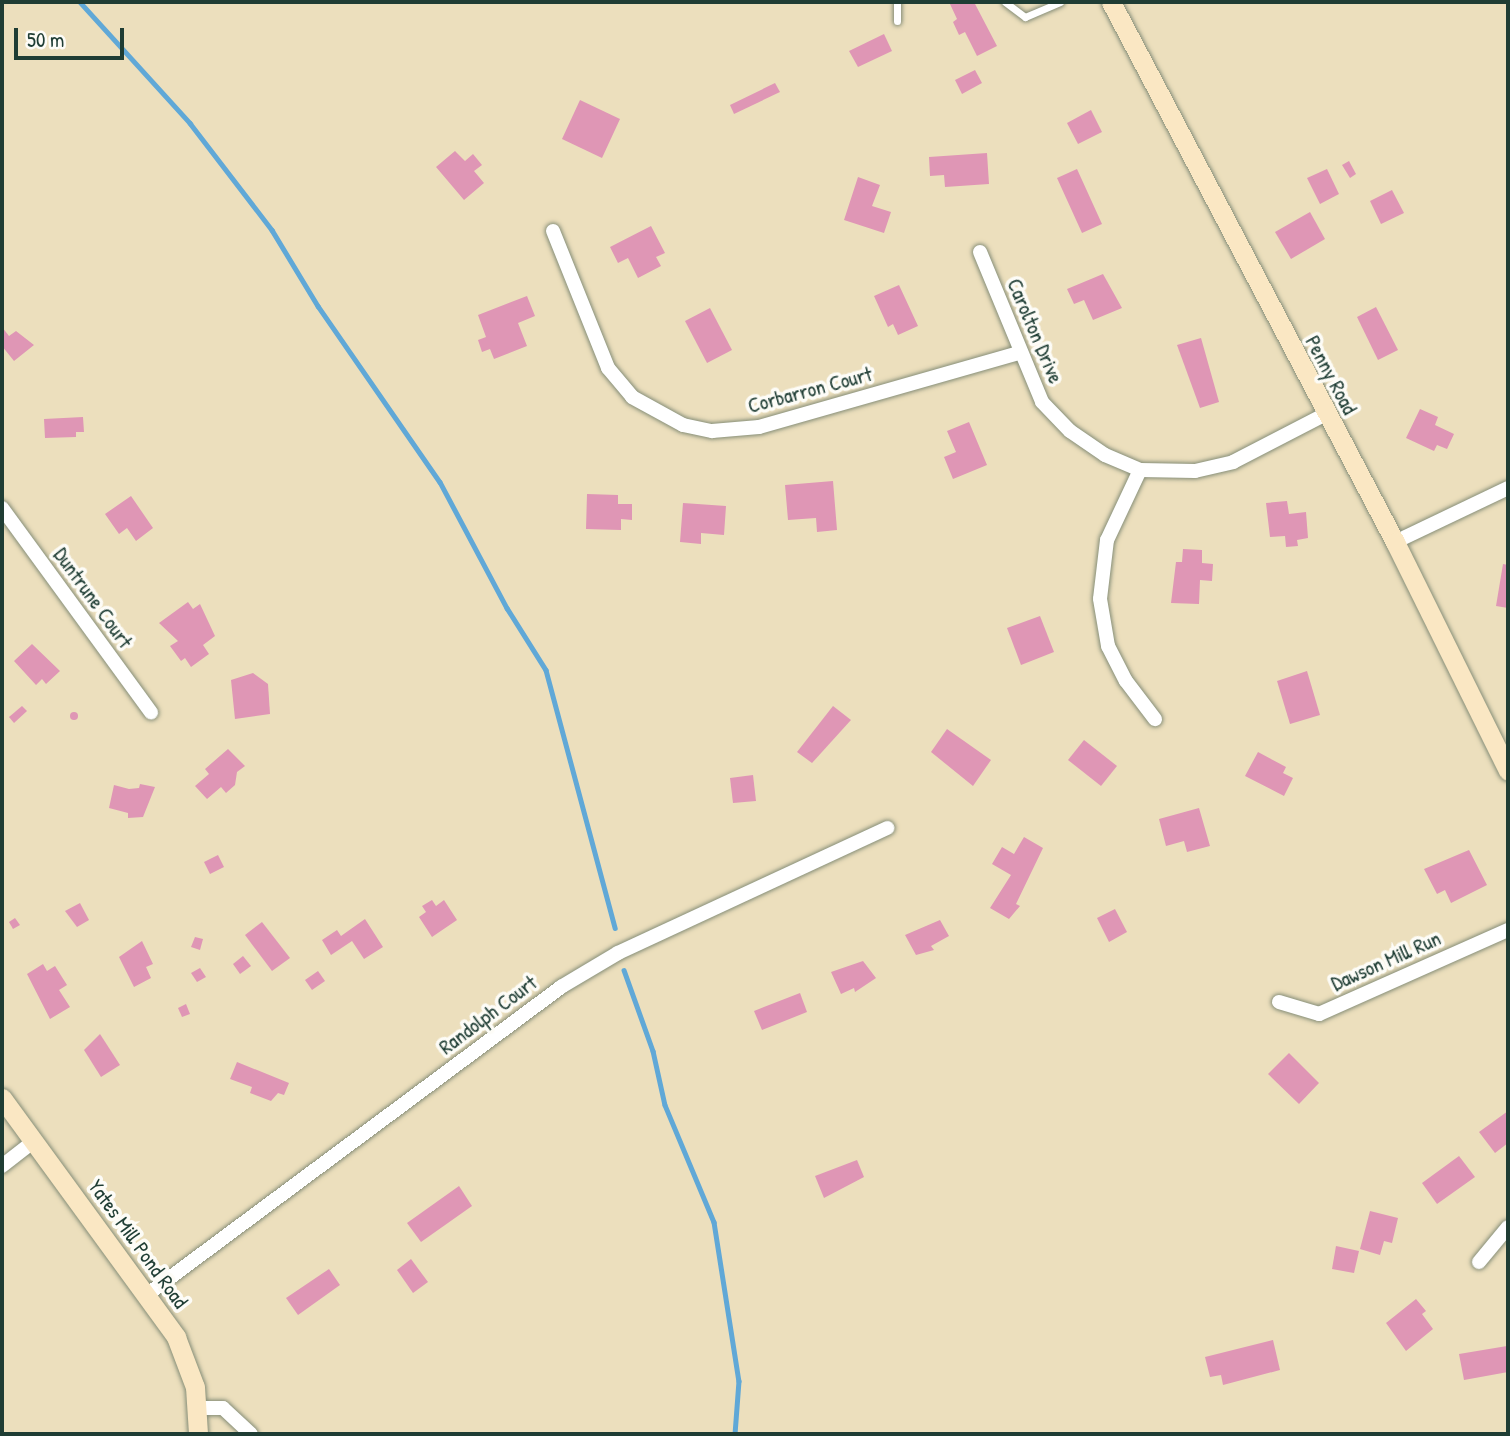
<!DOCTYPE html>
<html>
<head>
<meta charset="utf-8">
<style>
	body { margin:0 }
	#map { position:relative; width:1510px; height:1436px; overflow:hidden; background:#ecdfbd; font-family:"Patrick Hand",sans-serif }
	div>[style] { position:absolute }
	.stream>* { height:4.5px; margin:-2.25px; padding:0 2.25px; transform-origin:2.25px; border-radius:2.25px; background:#60a8d7 }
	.building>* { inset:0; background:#df96b5 }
	.round { border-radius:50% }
	.roads { filter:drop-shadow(0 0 2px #868e78) drop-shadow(0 0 2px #868e78) }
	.lane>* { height:7px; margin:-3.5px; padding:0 3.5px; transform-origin:3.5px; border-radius:3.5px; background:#fff }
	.street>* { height:14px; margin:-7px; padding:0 7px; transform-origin:7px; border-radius:7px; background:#fff }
	.secondary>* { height:19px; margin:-9.5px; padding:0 9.5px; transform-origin:9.5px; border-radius:9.5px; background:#fae7c3 }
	span { translate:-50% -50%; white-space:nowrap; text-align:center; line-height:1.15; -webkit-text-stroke:7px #fdfcf7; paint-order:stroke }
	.street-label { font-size:21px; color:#1f3d34 }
	.frame { position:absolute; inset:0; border:4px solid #1f3d34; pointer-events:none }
	.scale { position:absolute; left:14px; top:28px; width:110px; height:32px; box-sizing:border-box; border:4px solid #1f3d34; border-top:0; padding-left:9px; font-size:21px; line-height:24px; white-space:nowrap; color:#1f3d34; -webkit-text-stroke:5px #fdfcf7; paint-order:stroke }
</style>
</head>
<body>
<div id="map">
	<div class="stream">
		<i style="left:80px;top:2px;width:164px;rotate:47.7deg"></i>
		<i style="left:190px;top:123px;width:135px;rotate:52.5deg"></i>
		<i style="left:272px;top:230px;width:89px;rotate:58.8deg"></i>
		<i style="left:318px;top:306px;width:214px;rotate:55.3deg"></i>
		<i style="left:440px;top:482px;width:143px;rotate:62deg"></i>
		<i style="left:507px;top:608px;width:73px;rotate:57.8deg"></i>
		<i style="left:546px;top:670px;width:267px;rotate:75deg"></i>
		<i style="left:624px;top:970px;width:86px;rotate:70.3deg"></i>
		<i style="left:653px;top:1051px;width:55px;rotate:77.5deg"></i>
		<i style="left:665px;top:1105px;width:127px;rotate:67.3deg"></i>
		<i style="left:714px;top:1222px;width:161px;rotate:81.1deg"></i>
		<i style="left:739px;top:1381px;width:53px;rotate:94.3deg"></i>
	</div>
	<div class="building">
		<i style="clip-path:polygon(955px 2px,974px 2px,997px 46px,977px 56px,965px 32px,959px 35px,953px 22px,957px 19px,950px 4px)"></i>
		<i style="clip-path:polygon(884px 34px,892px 51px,858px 67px,849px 51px)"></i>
		<i style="clip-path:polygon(975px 70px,982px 83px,962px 94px,955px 80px)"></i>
		<i style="clip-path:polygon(775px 83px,780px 92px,734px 114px,730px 105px)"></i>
		<i style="clip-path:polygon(580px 100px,620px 119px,602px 158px,562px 139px)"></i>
		<i style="clip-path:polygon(1091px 110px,1102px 132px,1078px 144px,1067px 123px)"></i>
		<i style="clip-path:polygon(455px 151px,465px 161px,473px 154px,482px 165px,474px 171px,484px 183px,464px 200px,436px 167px)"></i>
		<i style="clip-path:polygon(987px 153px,989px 184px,945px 187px,944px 175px,930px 176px,929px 157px)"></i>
		<i style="clip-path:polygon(1349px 161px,1356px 174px,1350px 178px,1342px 165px)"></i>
		<i style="clip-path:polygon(1077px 169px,1102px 224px,1082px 233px,1057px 178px)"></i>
		<i style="clip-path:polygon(1327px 169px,1339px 194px,1320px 204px,1307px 178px)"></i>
		<i style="clip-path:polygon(858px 177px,880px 185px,872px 206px,891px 212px,884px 233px,844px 220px)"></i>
		<i style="clip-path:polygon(1392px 190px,1404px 213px,1381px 224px,1370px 201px)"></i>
		<i style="clip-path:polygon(1310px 212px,1325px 239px,1291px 259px,1275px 232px)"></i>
		<i style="clip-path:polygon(651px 226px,665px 253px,656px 257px,661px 266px,638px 278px,628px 258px,618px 263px,610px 247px)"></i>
		<i style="clip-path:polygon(1103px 274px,1122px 308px,1093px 320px,1084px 300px,1074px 304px,1067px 289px)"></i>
		<i style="clip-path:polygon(899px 285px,918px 326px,898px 335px,893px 324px,888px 327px,874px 296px)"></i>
		<i style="clip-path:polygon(527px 296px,535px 316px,518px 323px,527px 346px,494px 359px,490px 349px,482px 352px,478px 340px,486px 337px,478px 315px)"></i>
		<i style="clip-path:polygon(1376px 307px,1398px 350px,1378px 360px,1357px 317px)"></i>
		<i style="clip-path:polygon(710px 308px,732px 350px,707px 363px,685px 321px)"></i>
		<i style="clip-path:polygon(2px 327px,9px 336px,16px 331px,34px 345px,14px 361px,2px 346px)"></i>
		<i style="clip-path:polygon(1201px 338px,1219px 402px,1200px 408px,1177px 345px)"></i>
		<i style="clip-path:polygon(1420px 409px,1438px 417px,1435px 425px,1454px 434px,1447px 449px,1437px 445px,1434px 451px,1406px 438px)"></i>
		<i style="clip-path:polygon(83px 417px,84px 432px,76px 432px,76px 437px,45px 438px,44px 419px)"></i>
		<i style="clip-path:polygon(969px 422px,987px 465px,953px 479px,944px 457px,956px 452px,947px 431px)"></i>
		<i style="clip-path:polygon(833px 481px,837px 530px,817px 532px,816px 518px,788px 520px,785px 485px)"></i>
		<i style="clip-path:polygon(587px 494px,618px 495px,618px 504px,632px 504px,632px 520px,621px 519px,621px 530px,586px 529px)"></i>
		<i style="clip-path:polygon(131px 496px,153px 528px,136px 541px,127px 528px,119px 534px,105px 514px)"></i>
		<i style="clip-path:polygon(1287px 501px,1289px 514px,1306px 512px,1308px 538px,1297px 540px,1298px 546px,1286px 547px,1285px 536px,1270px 537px,1266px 503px)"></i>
		<i style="clip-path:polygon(683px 503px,726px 506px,724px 535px,701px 533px,701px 544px,680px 542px)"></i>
		<i style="clip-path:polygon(1183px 549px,1202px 550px,1202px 563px,1213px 564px,1212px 581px,1200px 580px,1199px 604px,1171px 603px,1176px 562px,1182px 562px)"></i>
		<i style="clip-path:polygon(1503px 564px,1508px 565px,1508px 608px,1496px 606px)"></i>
		<i style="clip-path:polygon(188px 602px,193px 609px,200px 604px,215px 636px,203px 645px,209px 654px,191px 667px,185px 658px,181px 661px,170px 646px,178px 641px,159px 623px)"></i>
		<i style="clip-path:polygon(1040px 616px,1054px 652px,1021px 665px,1007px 628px)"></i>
		<i style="clip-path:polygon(32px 644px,60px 671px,46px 684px,42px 679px,36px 685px,14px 661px)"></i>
		<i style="clip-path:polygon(1307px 671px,1320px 715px,1290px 724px,1277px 681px)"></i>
		<i style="clip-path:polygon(253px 673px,268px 684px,270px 714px,235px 719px,231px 680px)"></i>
		<i style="clip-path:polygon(22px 706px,27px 711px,14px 723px,9px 717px)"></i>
		<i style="clip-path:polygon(833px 706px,851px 720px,812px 763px,797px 752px)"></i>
		<i class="round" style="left:70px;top:712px;width:8px;height:8px"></i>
		<i style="clip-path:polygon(947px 729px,991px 760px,973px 786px,931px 752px)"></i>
		<i style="clip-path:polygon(1084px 740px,1117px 766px,1101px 786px,1068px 760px)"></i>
		<i style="clip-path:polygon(228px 749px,245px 766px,237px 772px,235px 785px,226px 793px,221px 787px,207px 799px,195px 786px,209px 774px,205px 769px)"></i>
		<i style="clip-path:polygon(1258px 752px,1286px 767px,1283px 773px,1293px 778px,1284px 796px,1245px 776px)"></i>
		<i style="clip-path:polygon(753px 775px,756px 801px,733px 803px,730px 778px)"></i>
		<i style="clip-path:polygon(140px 784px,155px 787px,143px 817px,128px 818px,128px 813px,109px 808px,114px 785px,129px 789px,139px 788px)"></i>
		<i style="clip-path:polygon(1199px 808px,1210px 846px,1187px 852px,1184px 841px,1166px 846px,1159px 819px)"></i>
		<i style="clip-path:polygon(1024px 837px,1043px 848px,1016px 904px,1020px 906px,1009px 919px,990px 908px,1011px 875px,992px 864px,1002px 847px,1014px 854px)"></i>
		<i style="clip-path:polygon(1469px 850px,1487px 885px,1451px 903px,1445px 890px,1437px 894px,1424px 869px)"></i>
		<i style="clip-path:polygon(218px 855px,224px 867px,210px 874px,204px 862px)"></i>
		<i style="clip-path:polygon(432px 900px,436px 906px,444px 900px,457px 920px,432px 937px,419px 917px,426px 912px,422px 906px)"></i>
		<i style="clip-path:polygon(80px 903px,89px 920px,77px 927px,65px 911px)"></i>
		<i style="clip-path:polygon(1115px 909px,1127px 932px,1109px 942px,1097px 918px)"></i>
		<i style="clip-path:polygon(15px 918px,20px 925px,13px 929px,9px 922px)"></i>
		<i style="clip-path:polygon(365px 919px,383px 947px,364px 959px,352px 941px,331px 955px,322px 940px,337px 930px,341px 936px)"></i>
		<i style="clip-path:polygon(940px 920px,949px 936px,931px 946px,934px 950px,916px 955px,905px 935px)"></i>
		<i style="clip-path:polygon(262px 922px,290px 958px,272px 971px,245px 935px)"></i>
		<i style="clip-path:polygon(195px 937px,203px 939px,200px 950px,191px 947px)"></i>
		<i style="clip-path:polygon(142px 941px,153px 964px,146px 967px,151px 978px,134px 987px,119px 957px)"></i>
		<i style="clip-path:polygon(243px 956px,251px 966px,240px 974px,233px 964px)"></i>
		<i style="clip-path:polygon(863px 961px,876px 978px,855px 992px,854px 988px,841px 994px,831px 972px)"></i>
		<i style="clip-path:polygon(43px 964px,47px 971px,55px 966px,67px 985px,59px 990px,70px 1007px,50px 1019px,27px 974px)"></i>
		<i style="clip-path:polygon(200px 968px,206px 977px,197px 982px,191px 973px)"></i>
		<i style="clip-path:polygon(318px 971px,325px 981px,312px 990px,305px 980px)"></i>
		<i style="clip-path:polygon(800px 993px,807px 1012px,762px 1030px,754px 1011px)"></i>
		<i style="clip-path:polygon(186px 1004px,190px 1014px,182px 1017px,178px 1008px)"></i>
		<i style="clip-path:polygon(100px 1034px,120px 1065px,101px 1077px,84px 1050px)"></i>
		<i style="clip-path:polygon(1289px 1053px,1319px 1083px,1299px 1104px,1268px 1074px)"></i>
		<i style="clip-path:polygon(237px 1062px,289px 1083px,284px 1095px,278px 1093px,271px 1101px,250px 1093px,252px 1087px,230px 1079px)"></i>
		<i style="clip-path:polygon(1508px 1111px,1508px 1143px,1495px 1153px,1479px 1132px)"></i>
		<i style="clip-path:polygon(1459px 1156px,1475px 1177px,1437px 1204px,1422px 1183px)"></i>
		<i style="clip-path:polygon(857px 1160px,864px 1177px,824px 1198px,815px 1176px)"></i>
		<i style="clip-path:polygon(459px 1186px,472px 1206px,421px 1242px,407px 1223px)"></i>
		<i style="clip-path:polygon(1370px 1211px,1398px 1218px,1392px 1243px,1384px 1241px,1380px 1255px,1360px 1249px)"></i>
		<i style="clip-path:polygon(1336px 1246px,1359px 1251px,1354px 1273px,1332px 1269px)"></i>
		<i style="clip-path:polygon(411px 1259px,428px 1282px,413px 1293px,397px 1270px)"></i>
		<i style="clip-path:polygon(329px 1269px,340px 1285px,298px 1315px,286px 1298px)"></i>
		<i style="clip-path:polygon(1416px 1299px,1426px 1311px,1422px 1314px,1433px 1329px,1406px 1351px,1386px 1323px)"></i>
		<i style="clip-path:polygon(1273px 1340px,1280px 1370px,1223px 1385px,1221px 1375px,1210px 1377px,1205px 1357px)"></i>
		<i style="clip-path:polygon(1507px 1346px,1508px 1372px,1464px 1380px,1459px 1354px)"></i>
	</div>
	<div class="roads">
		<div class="lane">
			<i style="left:897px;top:2px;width:19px;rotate:90deg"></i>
			<i style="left:1005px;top:2px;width:25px;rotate:37deg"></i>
			<i style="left:1025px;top:17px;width:38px;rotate:-23deg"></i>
		</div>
		<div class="street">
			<i style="left:553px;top:231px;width:148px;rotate:68.1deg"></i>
			<i style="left:608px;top:368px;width:38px;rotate:50deg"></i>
			<i style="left:632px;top:397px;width:58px;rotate:28.8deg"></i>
			<i style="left:683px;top:425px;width:30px;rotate:12deg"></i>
			<i style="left:712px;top:431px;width:47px;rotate:-4.9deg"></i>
			<i style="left:759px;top:427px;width:270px;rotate:-15.9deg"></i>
			<i style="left:980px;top:252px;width:162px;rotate:67.5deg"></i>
			<i style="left:1042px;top:402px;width:40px;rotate:46deg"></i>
			<i style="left:1070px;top:431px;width:42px;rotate:34.4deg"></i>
			<i style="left:1105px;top:455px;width:38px;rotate:23deg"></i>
			<i style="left:1140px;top:470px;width:55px;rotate:1deg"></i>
			<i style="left:1195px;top:471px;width:39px;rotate:-13deg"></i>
			<i style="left:1233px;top:462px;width:105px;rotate:-27.3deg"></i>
			<i style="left:1140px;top:470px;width:77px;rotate:115.2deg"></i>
			<i style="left:1107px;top:540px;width:59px;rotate:96.8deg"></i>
			<i style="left:1100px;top:599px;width:48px;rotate:80.3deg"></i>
			<i style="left:1108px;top:646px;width:39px;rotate:63deg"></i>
			<i style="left:1126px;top:681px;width:48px;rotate:52.7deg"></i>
			<i style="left:2px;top:508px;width:253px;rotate:53.9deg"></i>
			<i style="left:1395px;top:542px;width:125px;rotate:-25.5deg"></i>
			<i style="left:1279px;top:1002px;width:42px;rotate:16.7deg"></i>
			<i style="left:1319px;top:1014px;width:207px;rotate:-24deg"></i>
			<i style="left:2px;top:1166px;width:41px;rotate:-38deg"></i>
			<i style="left:1479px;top:1262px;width:45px;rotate:-50.4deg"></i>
			<i style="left:148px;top:1294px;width:515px;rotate:-36.62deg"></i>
			<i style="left:561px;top:987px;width:66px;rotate:-30.8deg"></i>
			<i style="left:618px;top:953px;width:297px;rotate:-24.9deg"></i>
			<i style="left:199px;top:1408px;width:24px"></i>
			<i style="left:223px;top:1408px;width:38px;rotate:43deg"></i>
		</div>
		<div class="secondary">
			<i style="left:1111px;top:2px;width:610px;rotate:62.26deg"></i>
			<i style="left:1395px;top:542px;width:255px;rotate:63.7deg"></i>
			<i style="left:2px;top:1098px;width:296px;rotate:53.9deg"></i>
			<i style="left:176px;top:1337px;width:53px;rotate:69.2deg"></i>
			<i style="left:195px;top:1387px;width:47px;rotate:86.3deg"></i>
		</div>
	</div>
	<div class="street-label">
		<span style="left:1035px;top:331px;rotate:67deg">Carolton Drive</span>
		<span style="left:1331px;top:375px;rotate:62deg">Penny Road</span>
		<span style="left:810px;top:390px;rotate:-15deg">Corbarron Court</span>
		<span style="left:93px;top:598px;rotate:54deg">Duntrune Court</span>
		<span style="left:1386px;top:961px;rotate:-24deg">Dawson Mill Run</span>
		<span style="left:488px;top:1015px;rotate:-37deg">Randolph Court</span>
		<span style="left:138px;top:1244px;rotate:54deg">Yates Mill Pond Road</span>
	</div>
	<div class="frame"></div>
	<div class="scale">50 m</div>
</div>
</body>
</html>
